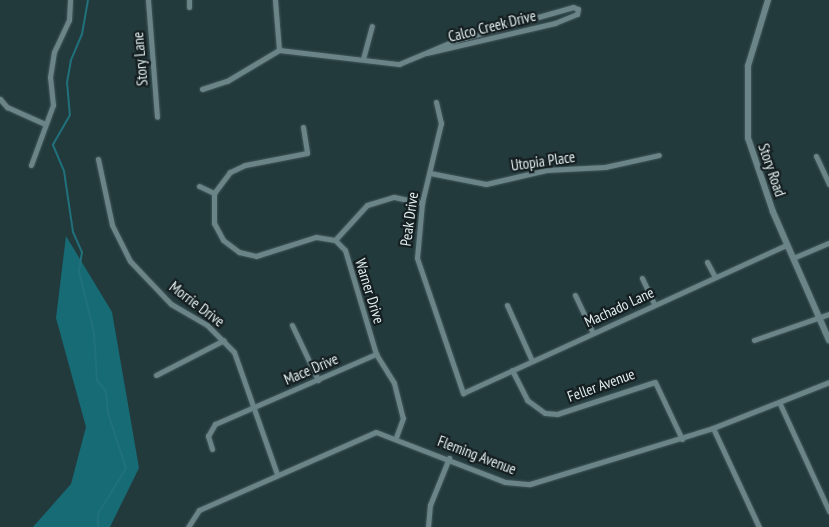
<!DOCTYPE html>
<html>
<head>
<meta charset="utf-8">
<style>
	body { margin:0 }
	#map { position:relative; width:829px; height:527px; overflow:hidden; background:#233a3d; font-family:"PT Sans Narrow",sans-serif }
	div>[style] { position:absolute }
	.forest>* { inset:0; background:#176b75 }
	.stream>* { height:2px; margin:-1px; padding:0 1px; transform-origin:1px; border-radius:1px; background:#20717b }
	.roads { filter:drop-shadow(0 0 1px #425759) drop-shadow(0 0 1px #425759) }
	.minor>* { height:5px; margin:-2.5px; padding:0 2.5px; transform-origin:2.5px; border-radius:2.5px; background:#6b8488 }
	.tertiary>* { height:6px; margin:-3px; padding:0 3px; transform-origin:3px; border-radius:3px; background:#6b8488 }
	span { translate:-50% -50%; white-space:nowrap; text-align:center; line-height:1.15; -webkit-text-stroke:4.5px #151f21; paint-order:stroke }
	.street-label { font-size:15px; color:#e2eff1 }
</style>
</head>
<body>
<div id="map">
	<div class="forest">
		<i style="clip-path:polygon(66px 236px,112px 312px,139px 468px,110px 527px,33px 527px,71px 484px,86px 427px,56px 318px)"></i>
	</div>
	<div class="stream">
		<i style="left:88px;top:0;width:35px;rotate:100deg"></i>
		<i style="left:82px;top:34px;width:28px;rotate:113deg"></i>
		<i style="left:71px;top:60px;width:22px;rotate:100deg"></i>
		<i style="left:67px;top:82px;width:33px;rotate:85deg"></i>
		<i style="left:70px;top:115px;width:34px;rotate:120deg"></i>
		<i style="left:53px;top:145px;width:28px;rotate:67deg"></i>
		<i style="left:64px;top:171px;width:62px;rotate:81.6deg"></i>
		<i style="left:73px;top:232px;width:22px;rotate:66deg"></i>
		<i style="left:82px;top:252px;width:19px;rotate:99deg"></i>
		<i style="left:79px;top:271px;width:64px;rotate:76.4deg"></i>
		<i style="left:94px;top:333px;width:48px;rotate:86.4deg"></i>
		<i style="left:97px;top:381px;width:13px;rotate:48deg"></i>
		<i style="left:106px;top:391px;width:22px;rotate:85deg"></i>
		<i style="left:108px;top:413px;width:58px;rotate:71.9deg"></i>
		<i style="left:126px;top:468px;width:54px;rotate:121.3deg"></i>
		<i style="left:98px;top:514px;width:13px;rotate:90deg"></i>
	</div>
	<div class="roads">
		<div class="minor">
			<i style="left:148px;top:0;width:117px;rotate:85.6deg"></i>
			<i style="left:189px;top:0;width:7px;rotate:90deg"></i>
			<i style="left:275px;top:0;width:50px;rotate:85.4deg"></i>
			<i style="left:363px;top:59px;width:34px;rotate:-75deg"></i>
			<i style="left:202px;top:89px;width:26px;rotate:-18deg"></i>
			<i style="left:227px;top:81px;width:61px;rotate:-30.8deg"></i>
			<i style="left:279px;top:50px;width:121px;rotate:6.7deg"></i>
			<i style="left:399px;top:64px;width:60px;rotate:-22.7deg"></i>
			<i style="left:454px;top:41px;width:124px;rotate:-15.9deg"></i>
			<i style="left:573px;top:7px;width:5px;rotate:22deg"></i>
			<i style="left:578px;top:9px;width:5px;rotate:101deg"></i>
			<i style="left:577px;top:14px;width:24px;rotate:158deg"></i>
			<i style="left:555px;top:23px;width:131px;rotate:166.8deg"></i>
			<i style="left:0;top:99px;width:11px;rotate:49deg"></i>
			<i style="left:7px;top:107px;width:42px;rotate:24.1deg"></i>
			<i style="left:436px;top:102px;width:22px;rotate:77deg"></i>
			<i style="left:441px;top:123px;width:82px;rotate:103.4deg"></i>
			<i style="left:422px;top:203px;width:55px;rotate:95.2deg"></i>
			<i style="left:417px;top:258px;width:143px;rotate:71.2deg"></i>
			<i style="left:463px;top:393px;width:356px;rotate:-24.6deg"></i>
			<i style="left:303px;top:127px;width:26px;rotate:81deg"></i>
			<i style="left:307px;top:153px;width:63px;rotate:169deg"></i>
			<i style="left:245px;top:165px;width:17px;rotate:155deg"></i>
			<i style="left:230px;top:172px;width:26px;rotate:127deg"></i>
			<i style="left:214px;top:193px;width:30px;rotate:90deg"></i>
			<i style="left:214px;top:223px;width:19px;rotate:62deg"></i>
			<i style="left:223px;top:240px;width:20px;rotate:37deg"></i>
			<i style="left:239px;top:252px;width:17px;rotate:13deg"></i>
			<i style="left:256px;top:256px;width:63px;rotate:-17.6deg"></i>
			<i style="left:316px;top:237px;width:19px;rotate:9deg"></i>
			<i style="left:335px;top:240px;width:14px;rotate:45deg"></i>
			<i style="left:345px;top:250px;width:109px;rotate:73.4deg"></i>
			<i style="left:376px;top:354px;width:34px;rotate:58deg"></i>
			<i style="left:394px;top:383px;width:36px;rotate:76deg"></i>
			<i style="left:403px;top:418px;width:20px;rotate:110deg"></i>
			<i style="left:816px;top:156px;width:31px;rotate:65deg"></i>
			<i style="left:98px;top:159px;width:67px;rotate:78deg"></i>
			<i style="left:112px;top:225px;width:40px;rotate:63.4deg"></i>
			<i style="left:130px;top:261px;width:59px;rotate:46.4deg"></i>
			<i style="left:171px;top:304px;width:42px;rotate:30.3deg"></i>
			<i style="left:207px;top:325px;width:38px;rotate:45deg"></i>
			<i style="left:234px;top:352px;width:129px;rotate:70.6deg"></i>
			<i style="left:31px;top:165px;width:64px;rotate:-69.9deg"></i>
			<i style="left:53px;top:105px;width:28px;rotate:-96deg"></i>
			<i style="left:50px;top:77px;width:25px;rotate:-81deg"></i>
			<i style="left:54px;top:52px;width:35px;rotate:-65deg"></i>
			<i style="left:69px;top:20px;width:20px;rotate:-87deg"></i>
			<i style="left:430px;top:173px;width:57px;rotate:11.1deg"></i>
			<i style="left:486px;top:184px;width:62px;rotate:-13.1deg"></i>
			<i style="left:546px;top:170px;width:59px;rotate:-2.9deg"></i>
			<i style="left:605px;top:167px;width:55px;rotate:-12.5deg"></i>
			<i style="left:199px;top:186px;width:17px;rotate:25deg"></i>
			<i style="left:335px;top:240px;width:47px;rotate:-47.6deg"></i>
			<i style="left:367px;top:205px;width:28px;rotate:-17deg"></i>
			<i style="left:394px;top:197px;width:29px;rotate:12deg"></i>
			<i style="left:793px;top:258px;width:39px;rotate:-23deg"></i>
			<i style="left:707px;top:262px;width:17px;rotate:62deg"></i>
			<i style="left:642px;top:278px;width:29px;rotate:65deg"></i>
			<i style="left:575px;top:295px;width:42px;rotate:64.7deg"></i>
			<i style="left:507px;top:305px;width:61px;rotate:65.9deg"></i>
			<i style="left:292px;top:325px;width:61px;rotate:64.7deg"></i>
			<i style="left:754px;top:340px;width:79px;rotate:-19.1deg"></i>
			<i style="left:512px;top:370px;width:34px;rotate:63deg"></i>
			<i style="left:527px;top:400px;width:22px;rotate:36deg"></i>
			<i style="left:545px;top:413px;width:12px;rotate:5deg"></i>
			<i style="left:557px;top:414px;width:103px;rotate:-18.1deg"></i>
			<i style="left:655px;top:382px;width:63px;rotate:64.7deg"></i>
			<i style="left:156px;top:375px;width:76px;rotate:-27.2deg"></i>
			<i style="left:780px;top:404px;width:118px;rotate:65.4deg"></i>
			<i style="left:713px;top:428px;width:109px;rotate:65.1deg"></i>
			<i style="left:212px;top:449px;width:14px;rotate:-107deg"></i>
			<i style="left:208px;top:436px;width:14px;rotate:-60deg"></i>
			<i style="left:215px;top:424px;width:176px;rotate:-23.5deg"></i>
			<i style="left:188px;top:527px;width:20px;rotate:-57deg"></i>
			<i style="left:199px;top:510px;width:193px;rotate:-23.8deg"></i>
			<i style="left:376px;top:432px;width:138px;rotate:21.2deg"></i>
			<i style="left:505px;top:482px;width:25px;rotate:5deg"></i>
			<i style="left:530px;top:484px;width:191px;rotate:-17deg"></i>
			<i style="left:713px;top:428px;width:125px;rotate:-21.6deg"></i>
			<i style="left:428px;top:527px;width:22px;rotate:-85deg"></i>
			<i style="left:430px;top:505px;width:51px;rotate:-68deg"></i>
		</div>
		<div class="tertiary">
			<i style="left:768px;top:0;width:69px;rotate:106.9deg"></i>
			<i style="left:748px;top:66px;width:72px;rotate:90deg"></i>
			<i style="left:748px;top:138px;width:78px;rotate:71.3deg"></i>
			<i style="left:773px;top:212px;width:140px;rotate:66.4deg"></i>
		</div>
	</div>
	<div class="street-label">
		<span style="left:492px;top:26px;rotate:-14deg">Calco Creek Drive</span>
		<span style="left:140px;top:59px;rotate:-95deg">Story Lane</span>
		<span style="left:543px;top:161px;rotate:-8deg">Utopia Place</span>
		<span style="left:772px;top:170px;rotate:71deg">Story Road</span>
		<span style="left:409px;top:219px;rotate:-82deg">Peak Drive</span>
		<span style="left:370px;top:291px;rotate:73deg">Warner Drive</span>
		<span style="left:197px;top:304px;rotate:37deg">Morrie Drive</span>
		<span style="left:619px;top:307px;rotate:-25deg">Machado Lane</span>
		<span style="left:311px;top:369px;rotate:-23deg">Mace Drive</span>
		<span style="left:601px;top:385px;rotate:-20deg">Feller Avenue</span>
		<span style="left:477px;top:455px;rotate:21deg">Fleming Avenue</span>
	</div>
</div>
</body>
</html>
